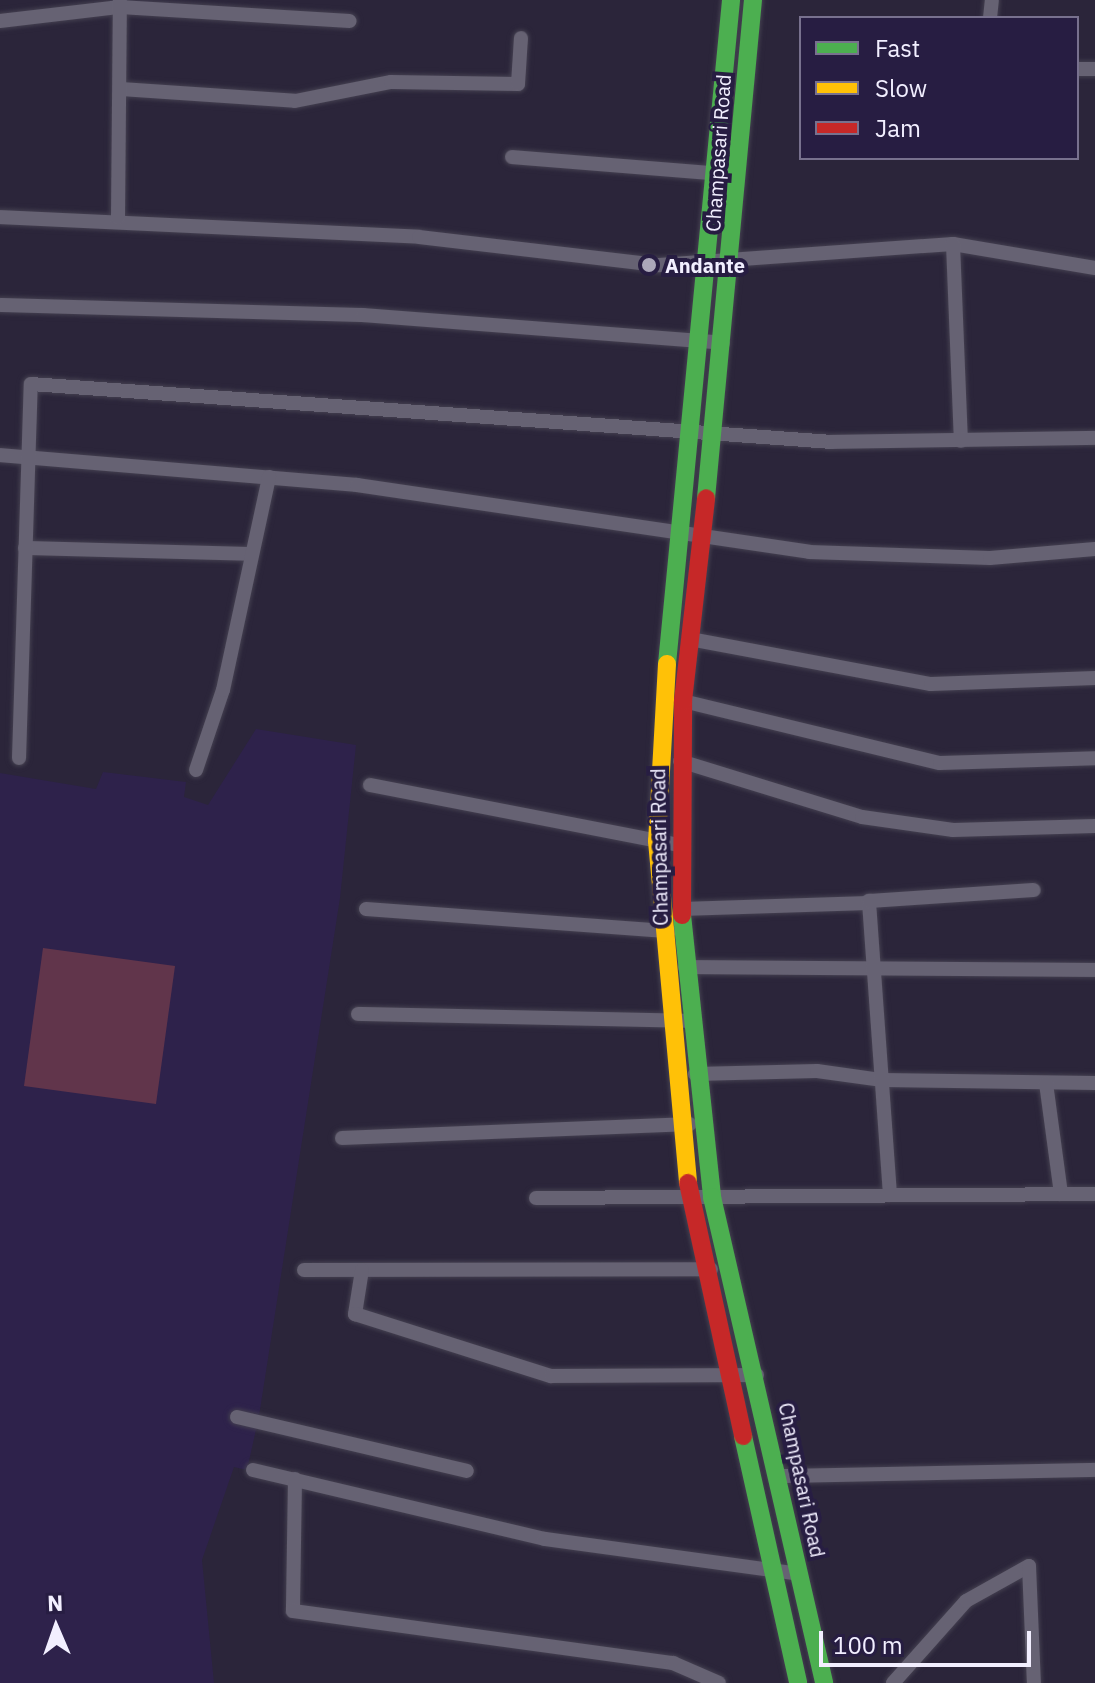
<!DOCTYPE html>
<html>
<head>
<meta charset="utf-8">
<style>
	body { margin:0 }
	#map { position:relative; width:1095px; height:1683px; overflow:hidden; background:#2b253a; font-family:"IBM Plex Sans",sans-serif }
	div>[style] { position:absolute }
	.built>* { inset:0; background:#2e224b }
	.green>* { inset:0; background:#61354b }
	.roads { filter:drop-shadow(0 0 2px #444050) drop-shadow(0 0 2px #444050) }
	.street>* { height:14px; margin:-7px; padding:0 7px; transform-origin:7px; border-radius:7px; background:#666273 }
	.fast>* { height:18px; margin:-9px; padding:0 9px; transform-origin:9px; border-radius:9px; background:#4caf50 }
	.slow>* { height:18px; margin:-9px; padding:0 9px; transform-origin:9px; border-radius:9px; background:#ffc107 }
	.jam>* { height:18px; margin:-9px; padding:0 9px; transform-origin:9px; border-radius:9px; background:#c62828 }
	.dots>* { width:22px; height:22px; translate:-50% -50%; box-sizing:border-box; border:4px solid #271d42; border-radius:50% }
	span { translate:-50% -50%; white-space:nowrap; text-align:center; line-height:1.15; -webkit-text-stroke:8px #271d42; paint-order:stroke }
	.street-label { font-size:20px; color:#f2efff }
	.poi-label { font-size:20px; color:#f2efff; font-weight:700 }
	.left { translate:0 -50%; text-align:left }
	.legend { position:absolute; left:799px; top:16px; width:280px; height:144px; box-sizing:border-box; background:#271d42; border:2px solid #78718e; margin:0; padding:10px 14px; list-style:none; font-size:24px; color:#f2efff }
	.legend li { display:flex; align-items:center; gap:16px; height:40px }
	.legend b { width:40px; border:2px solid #78718e }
	.north { position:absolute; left:16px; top:1587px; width:80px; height:80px; -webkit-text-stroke:6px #271d42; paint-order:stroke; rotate:358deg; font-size:22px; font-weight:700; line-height:32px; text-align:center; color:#f2efff }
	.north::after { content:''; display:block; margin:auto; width:28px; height:36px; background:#f2efff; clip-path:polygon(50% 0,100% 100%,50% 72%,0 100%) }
	.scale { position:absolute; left:819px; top:1631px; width:212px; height:36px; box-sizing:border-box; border:4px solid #f2efff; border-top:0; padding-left:10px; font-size:24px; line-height:28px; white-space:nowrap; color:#f2efff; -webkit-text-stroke:6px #271d42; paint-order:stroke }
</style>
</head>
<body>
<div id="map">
	<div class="built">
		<i style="clip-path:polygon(256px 729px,356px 745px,340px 898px,259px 1416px,247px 1470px,234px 1467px,202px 1560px,214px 1683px,0 1683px,0 773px,96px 789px,103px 772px,186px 782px,184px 797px,208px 805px)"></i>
	</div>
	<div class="green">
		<i style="clip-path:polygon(43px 948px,175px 966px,156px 1104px,24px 1086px)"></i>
	</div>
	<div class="roads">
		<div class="street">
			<i style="left:990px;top:18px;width:18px;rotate:-84deg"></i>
			<i style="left:0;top:21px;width:121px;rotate:-6.7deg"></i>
			<i style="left:120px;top:7px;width:230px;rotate:3.5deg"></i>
			<i style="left:1077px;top:69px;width:18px"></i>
			<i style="left:121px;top:89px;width:174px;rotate:3.9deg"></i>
			<i style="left:295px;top:101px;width:98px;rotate:-11.2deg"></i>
			<i style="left:391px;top:82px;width:127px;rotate:0.9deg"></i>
			<i style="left:518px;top:84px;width:46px;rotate:-86.3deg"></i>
			<i style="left:512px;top:157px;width:226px;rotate:4.6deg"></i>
			<i style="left:0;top:217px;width:419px;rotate:2.7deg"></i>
			<i style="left:419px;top:237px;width:242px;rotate:6.7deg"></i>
			<i style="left:659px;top:265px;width:295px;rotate:-4.1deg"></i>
			<i style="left:953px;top:244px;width:144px;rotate:9.6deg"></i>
			<i style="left:118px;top:218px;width:218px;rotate:-89.5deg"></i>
			<i style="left:953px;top:244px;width:197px;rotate:87.7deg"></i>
			<i style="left:0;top:305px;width:363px;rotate:1.6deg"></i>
			<i style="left:363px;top:315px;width:361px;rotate:4.4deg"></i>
			<i style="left:0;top:455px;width:358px;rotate:4.8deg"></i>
			<i style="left:357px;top:485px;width:457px;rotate:8.4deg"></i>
			<i style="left:809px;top:552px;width:181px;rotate:1.9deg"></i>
			<i style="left:990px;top:558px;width:105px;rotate:-4.9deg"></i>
			<i style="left:25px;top:548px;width:227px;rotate:1.5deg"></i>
			<i style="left:690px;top:639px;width:245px;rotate:10.6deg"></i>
			<i style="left:931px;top:684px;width:164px;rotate:-2.1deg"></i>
			<i style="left:683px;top:701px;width:264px;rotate:13.6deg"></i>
			<i style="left:940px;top:763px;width:155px;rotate:-1.8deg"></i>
			<i style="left:19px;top:758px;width:374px;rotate:-88.2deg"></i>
			<i style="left:31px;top:384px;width:803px;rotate:4.14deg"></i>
			<i style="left:832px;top:442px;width:263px;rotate:-0.9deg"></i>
			<i style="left:680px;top:761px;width:190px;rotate:17.1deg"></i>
			<i style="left:862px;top:817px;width:92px;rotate:8.1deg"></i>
			<i style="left:953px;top:830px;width:142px;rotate:-1.6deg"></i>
			<i style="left:196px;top:770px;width:84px;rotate:-71.4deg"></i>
			<i style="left:223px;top:690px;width:218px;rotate:-77.8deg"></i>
			<i style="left:370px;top:785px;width:315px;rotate:11deg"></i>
			<i style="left:366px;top:909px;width:304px;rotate:4.2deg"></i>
			<i style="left:681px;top:909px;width:188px;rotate:-1.8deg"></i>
			<i style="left:685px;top:967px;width:410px;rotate:0.4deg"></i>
			<i style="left:358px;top:1014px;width:332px;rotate:1.2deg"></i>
			<i style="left:695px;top:1074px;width:122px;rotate:-1.4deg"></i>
			<i style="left:817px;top:1071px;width:66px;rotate:7.9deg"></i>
			<i style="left:882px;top:1080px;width:213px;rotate:0.8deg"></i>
			<i style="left:1046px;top:1083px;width:112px;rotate:82.3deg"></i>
			<i style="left:342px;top:1138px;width:348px;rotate:-2.3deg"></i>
			<i style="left:890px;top:1195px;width:295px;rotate:-94.1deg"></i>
			<i style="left:869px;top:901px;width:165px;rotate:-3.8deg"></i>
			<i style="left:536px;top:1198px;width:559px;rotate:-0.41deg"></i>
			<i style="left:304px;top:1270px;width:407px;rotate:-0.1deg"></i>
			<i style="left:362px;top:1270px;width:45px;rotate:99deg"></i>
			<i style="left:355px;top:1314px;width:206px;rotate:17.6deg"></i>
			<i style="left:551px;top:1376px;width:206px;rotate:-0.3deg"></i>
			<i style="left:237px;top:1417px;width:236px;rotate:13.2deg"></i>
			<i style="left:253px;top:1470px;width:300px;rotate:13.3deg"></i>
			<i style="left:545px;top:1539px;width:257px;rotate:7.8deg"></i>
			<i style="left:779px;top:1476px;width:316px;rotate:-1.1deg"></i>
			<i style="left:295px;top:1479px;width:132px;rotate:90.9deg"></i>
			<i style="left:293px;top:1611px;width:384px;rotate:7.8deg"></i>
			<i style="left:673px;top:1663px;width:50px;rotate:23.5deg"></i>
			<i style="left:893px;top:1683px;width:110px;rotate:-48.3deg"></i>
			<i style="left:966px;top:1601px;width:72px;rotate:-29.1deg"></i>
			<i style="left:1029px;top:1566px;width:117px;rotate:87.6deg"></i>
		</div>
		<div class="fast">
			<i style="left:706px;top:498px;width:500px;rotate:-84.61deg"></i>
			<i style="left:667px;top:664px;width:667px;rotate:-84.49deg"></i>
			<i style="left:682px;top:915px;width:284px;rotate:83.9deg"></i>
			<i style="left:712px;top:1197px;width:499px;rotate:77deg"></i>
			<i style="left:743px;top:1436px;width:253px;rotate:77.4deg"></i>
		</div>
		<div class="slow">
			<i style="left:667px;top:664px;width:177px;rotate:93.2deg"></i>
			<i style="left:657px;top:841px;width:343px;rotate:84.8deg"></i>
		</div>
		<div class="jam">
			<i style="left:682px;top:915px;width:214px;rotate:-89.7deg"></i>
			<i style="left:683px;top:701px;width:204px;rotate:-83.5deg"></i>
			<i style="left:688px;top:1183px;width:259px;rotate:77.7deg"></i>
		</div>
	</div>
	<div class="dots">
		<i style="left:649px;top:265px;background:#aca8ba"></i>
	</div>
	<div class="street-label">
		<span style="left:718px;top:153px;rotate:-86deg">Champasari Road</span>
		<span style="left:659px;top:847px;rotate:-91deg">Champasari Road</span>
		<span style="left:802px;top:1480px;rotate:78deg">Champasari Road</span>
	</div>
	<div class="poi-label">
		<span class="left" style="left:665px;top:265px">Andante</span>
	</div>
	<ul class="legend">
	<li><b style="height:10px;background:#4caf50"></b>Fast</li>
	<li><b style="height:10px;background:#ffc107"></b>Slow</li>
	<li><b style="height:10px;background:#c62828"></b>Jam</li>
	</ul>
	<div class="north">N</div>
	<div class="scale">100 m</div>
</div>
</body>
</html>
